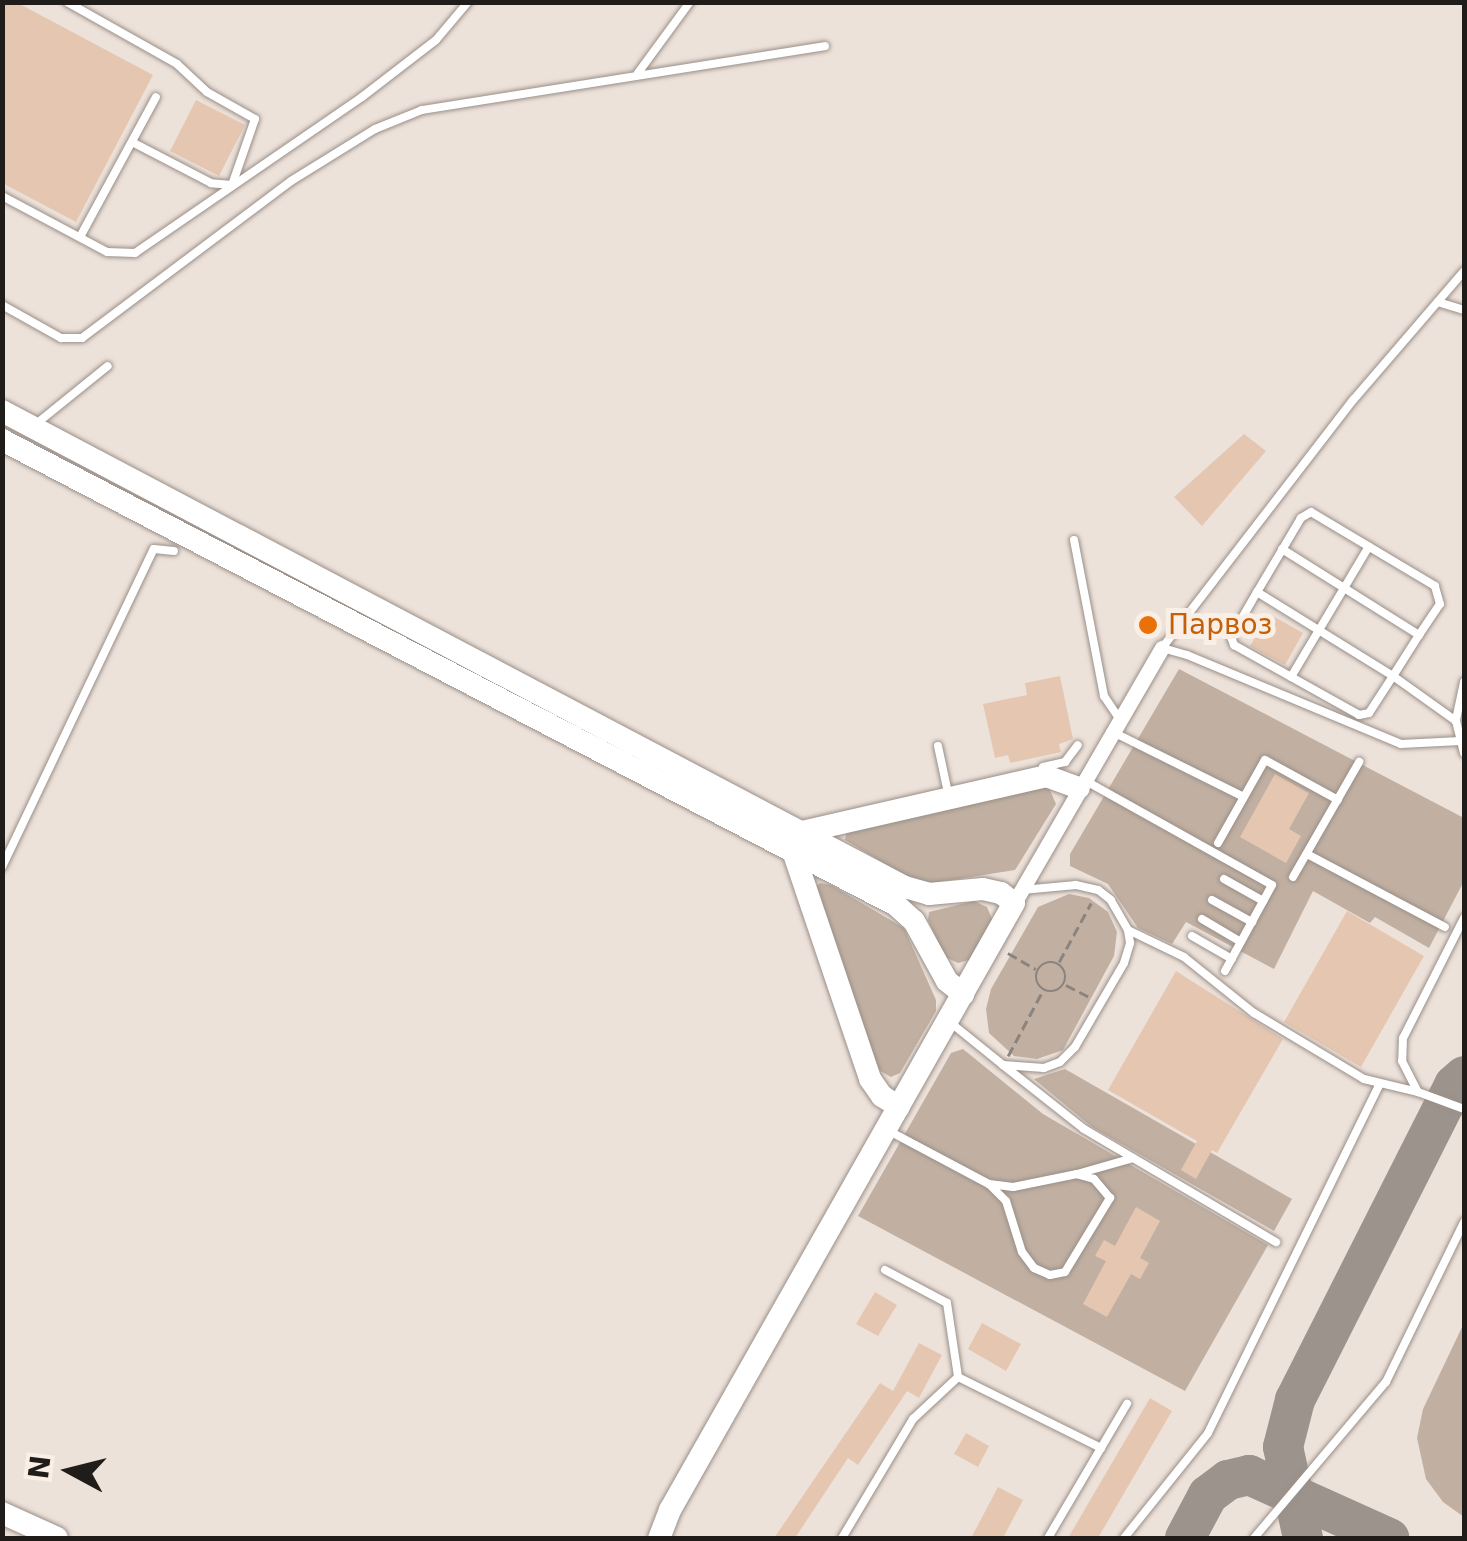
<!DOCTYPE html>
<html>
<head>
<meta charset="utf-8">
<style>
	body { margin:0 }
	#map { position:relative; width:1467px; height:1541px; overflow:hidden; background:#ede2da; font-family:"DejaVu Sans",sans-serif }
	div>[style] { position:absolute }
	.green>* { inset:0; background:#c1b0a2 }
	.taxiway>* { height:40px; margin:-20px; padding:0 20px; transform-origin:20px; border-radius:20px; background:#9c938d }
	.building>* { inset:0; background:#e5c7b1 }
	.path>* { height:2.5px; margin-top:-1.25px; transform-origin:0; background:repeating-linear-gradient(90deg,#8b837e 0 10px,transparent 0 15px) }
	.path>.ring { margin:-1.25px; padding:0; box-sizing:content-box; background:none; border:2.5px solid #8b837e; border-radius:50% }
	.roads { filter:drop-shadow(0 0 2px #998f88) drop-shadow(0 0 2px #998f88) }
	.lane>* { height:8px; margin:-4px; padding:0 4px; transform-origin:4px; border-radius:4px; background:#fff }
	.street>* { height:15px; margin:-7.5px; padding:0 7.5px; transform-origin:7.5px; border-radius:7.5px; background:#fff }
	.secondary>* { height:22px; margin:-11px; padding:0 11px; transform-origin:11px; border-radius:11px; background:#fff }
	.dots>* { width:28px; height:28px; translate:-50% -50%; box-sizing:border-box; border:5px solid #faefe7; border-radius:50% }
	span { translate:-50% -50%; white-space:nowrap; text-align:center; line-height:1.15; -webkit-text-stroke:10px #faefe7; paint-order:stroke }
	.food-label { font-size:28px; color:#c56008 }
	.left { translate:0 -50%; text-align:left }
	.frame { position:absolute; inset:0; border:5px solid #201c19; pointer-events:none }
	.north { position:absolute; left:20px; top:1421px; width:100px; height:100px; -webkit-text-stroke:8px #faefe7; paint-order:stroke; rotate:277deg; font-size:28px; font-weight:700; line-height:40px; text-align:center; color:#201c19 }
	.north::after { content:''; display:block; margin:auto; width:35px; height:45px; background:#201c19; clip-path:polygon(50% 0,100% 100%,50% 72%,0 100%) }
</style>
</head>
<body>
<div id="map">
	<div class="green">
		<i style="clip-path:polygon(1179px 669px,1464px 818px,1464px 881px,1429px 948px,1375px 917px,1370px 923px,1313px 891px,1274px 969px,1186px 922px,1172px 944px,1138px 928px,1108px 884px,1070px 866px,1070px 854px)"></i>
		<i style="clip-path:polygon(1038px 785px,1049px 788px,1056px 804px,1015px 870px,933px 883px,914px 881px,845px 840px,847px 830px)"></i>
		<i style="clip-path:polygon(820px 883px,831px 885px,904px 928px,936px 1000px,936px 1011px,900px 1073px,891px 1077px,873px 1067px,813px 890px)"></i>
		<i style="clip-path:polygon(1069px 894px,1089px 898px,1108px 912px,1117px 932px,1114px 956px,1063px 1050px,1037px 1059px,1014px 1056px,989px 1033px,986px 1009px,991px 989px,1038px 907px)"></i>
		<i style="clip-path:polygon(974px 901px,987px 907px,992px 919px,969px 960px,958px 963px,945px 957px,928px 920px,929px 912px)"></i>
		<i style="clip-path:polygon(963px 1049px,1043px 1114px,1268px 1245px,1185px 1391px,858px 1216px,951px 1053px)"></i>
		<i style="clip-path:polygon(1065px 1069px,1292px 1199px,1274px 1231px,1092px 1127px,1034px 1079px)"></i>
		<i style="clip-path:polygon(1464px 1323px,1464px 1517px,1443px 1502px,1426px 1479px,1417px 1438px,1423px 1409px)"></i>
	</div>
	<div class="taxiway">
		<i style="left:1185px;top:1538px;width:49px;rotate:-61.9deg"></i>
		<i style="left:1208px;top:1495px;width:25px;rotate:-37deg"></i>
		<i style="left:1228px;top:1480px;width:22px;rotate:-13deg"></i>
		<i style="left:1249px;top:1475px;width:154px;rotate:24.2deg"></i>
		<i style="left:1303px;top:1538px;width:93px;rotate:-102.4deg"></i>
		<i style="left:1283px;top:1447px;width:49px;rotate:-75.7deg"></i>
		<i style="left:1295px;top:1400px;width:353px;rotate:-63.2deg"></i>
		<i style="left:1454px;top:1085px;width:13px;rotate:-42deg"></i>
	</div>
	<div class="building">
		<i style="clip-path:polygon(2px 2px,16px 2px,153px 75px,76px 222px,2px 183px)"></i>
		<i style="clip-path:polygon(196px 100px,245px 125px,219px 176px,170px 151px)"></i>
		<i style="clip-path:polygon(1244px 434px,1266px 451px,1202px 526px,1174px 497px)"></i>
		<i style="clip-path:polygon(1269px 614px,1303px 633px,1285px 665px,1250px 646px)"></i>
		<i style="clip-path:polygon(1060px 676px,1073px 739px,1059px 744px,1061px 752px,1010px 763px,1008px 755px,995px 758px,983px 704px,1027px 695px,1025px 683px)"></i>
		<i style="clip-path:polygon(1275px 774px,1309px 793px,1289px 829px,1301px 836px,1286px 863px,1240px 837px)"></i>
		<i style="clip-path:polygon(1347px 911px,1424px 956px,1361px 1067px,1284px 1022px)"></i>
		<i style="clip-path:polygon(1176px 971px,1283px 1039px,1217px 1153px,1212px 1150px,1196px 1179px,1181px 1170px,1197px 1141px,1108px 1090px)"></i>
		<i style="clip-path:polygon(1136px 1207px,1160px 1221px,1140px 1258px,1149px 1263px,1140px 1279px,1131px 1274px,1107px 1317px,1083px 1304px,1106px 1261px,1095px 1256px,1104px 1240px,1115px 1246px)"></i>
		<i style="clip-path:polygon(875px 1292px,897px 1305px,878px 1336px,856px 1324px)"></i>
		<i style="clip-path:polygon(982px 1323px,1021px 1344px,1006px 1371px,968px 1349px)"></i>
		<i style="clip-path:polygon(919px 1343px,942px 1355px,919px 1398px,907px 1391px,858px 1465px,848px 1458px,795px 1538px,774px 1538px,880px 1383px,893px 1391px)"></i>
		<i style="clip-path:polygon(1150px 1398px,1172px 1411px,1098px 1538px,1068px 1538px)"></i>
		<i style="clip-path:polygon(966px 1433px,989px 1446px,978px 1467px,954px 1454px)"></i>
		<i style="clip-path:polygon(998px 1487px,1023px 1500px,1003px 1538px,971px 1538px)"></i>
	</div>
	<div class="path">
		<i style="left:1008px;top:953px;width:32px;rotate:30deg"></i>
		<i class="ring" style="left:1036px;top:962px;width:27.5px;height:27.5px"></i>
		<i style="left:1059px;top:962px;width:67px;rotate:-61.5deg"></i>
		<i style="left:1066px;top:985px;width:27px;rotate:27deg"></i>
		<i style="left:1008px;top:1056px;width:72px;rotate:-62deg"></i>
	</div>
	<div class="roads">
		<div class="lane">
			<i style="left:67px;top:2px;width:126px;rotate:29.4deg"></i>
			<i style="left:177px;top:64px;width:41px;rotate:43deg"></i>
			<i style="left:207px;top:92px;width:55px;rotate:29.4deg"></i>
			<i style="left:255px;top:119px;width:70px;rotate:109.2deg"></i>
			<i style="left:232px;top:185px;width:21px;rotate:-175deg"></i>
			<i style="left:211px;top:183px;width:89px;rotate:-152.6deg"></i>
			<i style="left:638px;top:73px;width:88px;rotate:-53.8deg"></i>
			<i style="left:2px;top:196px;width:119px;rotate:28.1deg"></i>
			<i style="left:107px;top:252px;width:28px;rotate:2deg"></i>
			<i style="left:135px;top:253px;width:275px;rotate:-34.5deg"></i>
			<i style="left:362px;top:97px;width:93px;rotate:-37.6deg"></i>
			<i style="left:436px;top:40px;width:50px;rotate:-49.9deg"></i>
			<i style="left:80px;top:237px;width:159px;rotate:-61.5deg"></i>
			<i style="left:1438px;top:302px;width:27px;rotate:17deg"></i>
			<i style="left:2px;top:305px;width:68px;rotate:29.2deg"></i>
			<i style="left:61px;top:338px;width:21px"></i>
			<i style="left:82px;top:338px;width:261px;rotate:-36.9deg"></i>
			<i style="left:291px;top:181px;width:99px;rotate:-31.8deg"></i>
			<i style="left:375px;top:129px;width:51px;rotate:-22deg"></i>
			<i style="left:422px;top:110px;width:408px;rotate:-9deg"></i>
			<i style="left:36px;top:424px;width:92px;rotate:-38.9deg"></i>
			<i style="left:1074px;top:540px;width:159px;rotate:79.1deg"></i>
			<i style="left:1104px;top:696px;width:27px;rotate:56deg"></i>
			<i style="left:1282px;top:549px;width:162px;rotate:32.1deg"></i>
			<i style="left:1257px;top:592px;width:52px;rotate:120deg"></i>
			<i style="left:1231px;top:637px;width:9px;rotate:69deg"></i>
			<i style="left:1234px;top:645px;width:143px;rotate:29.2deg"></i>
			<i style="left:1359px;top:715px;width:10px;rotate:-11deg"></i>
			<i style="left:1369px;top:713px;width:44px;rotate:-57deg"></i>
			<i style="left:1393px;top:676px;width:49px;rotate:-57.6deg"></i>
			<i style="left:1419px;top:635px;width:37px;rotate:-56deg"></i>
			<i style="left:1440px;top:604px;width:19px;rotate:-106deg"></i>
			<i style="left:1435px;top:586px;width:144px;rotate:-149.2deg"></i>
			<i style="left:1311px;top:512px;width:12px;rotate:149deg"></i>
			<i style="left:1301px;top:518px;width:86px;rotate:120.7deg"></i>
			<i style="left:1257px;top:592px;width:160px;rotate:31.7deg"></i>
			<i style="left:1393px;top:676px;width:77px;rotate:35.5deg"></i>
			<i style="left:1291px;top:677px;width:152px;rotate:-59.2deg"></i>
			<i style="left:1464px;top:682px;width:40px;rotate:102deg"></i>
			<i style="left:1456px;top:721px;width:33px;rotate:76deg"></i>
			<i style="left:1111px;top:731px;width:148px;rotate:26.4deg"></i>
			<i style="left:1460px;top:741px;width:59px;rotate:177.1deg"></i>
			<i style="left:1401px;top:744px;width:232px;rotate:-157.4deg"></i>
			<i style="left:1187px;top:655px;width:26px;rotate:-164deg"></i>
			<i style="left:1162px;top:648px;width:314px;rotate:-52.4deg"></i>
			<i style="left:1354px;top:399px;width:169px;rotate:-49.3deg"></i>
			<i style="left:938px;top:746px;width:48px;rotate:78deg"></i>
			<i style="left:1043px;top:767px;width:23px;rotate:-13deg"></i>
			<i style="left:1065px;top:762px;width:21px;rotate:-53deg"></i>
			<i style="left:1084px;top:780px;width:215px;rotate:29.2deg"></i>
			<i style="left:1272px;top:885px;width:98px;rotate:118.7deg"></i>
			<i style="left:1218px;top:843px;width:95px;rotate:-60.5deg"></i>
			<i style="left:1265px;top:760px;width:83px;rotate:28.7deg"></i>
			<i style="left:1307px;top:854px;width:156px;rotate:27.9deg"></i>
			<i style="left:2px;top:867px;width:352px;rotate:-64.5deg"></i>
			<i style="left:154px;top:549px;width:20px;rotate:6deg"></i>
			<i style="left:1293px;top:877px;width:133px;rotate:-60.1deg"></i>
			<i style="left:1224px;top:879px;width:45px;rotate:29.4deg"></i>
			<i style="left:1212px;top:900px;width:46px;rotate:28.8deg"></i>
			<i style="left:1464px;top:918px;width:135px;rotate:116.9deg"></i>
			<i style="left:1403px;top:1038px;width:23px;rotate:92deg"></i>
			<i style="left:1402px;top:1061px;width:35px;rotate:63deg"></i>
			<i style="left:1418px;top:1092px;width:49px;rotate:20.3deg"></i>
			<i style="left:1202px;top:919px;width:45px;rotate:30.5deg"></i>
			<i style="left:1128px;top:930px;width:62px;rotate:25.7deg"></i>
			<i style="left:1184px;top:957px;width:90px;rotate:38.7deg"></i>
			<i style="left:1254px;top:1013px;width:128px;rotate:31deg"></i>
			<i style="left:1364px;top:1079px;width:56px;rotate:13.5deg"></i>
			<i style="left:1192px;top:936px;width:46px;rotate:29.9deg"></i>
			<i style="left:951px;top:1023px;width:67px;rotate:38.9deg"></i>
			<i style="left:1003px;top:1065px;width:41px;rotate:4.2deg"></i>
			<i style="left:1044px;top:1068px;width:17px;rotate:-21deg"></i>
			<i style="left:1060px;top:1062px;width:21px;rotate:-45deg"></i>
			<i style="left:1075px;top:1047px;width:97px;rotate:-59.7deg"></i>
			<i style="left:1124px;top:963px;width:21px;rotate:-73deg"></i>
			<i style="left:1130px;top:943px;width:13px;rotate:-99deg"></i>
			<i style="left:1128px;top:930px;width:34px;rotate:-120deg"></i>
			<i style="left:1111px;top:900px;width:16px;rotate:-142deg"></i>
			<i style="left:1098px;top:890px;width:23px;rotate:-167deg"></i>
			<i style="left:1076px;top:885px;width:54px;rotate:174.7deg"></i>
			<i style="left:1003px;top:1065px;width:103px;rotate:38.3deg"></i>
			<i style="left:1084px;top:1129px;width:223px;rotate:30.5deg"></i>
			<i style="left:891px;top:1132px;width:111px;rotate:28deg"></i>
			<i style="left:989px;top:1184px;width:24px;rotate:45deg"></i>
			<i style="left:1006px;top:1201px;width:53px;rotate:72.6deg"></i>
			<i style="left:1022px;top:1252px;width:20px;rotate:53deg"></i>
			<i style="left:1034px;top:1268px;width:17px;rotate:24deg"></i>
			<i style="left:1050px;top:1275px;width:15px;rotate:-11deg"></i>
			<i style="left:1065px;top:1272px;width:87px;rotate:-58.7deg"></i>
			<i style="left:1110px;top:1198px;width:25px;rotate:-130deg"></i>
			<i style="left:1094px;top:1179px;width:18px;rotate:-164deg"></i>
			<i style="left:1077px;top:1174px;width:65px;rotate:168.5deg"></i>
			<i style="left:1013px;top:1187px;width:24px;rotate:-173deg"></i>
			<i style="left:1077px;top:1174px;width:58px;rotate:-15.9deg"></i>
			<i style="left:885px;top:1270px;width:70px;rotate:28deg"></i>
			<i style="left:947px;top:1303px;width:75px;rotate:81.5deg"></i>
			<i style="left:842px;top:1538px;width:139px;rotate:-59.2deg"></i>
			<i style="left:913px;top:1419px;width:62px;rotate:-43deg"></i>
			<i style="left:958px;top:1377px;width:160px;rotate:26.4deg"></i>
			<i style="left:1048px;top:1538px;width:156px;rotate:-59.5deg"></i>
			<i style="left:1124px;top:1538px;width:134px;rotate:-51.3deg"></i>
			<i style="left:1208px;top:1433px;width:388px;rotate:-63.8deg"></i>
			<i style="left:1254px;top:1538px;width:204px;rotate:-49.8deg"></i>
			<i style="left:1386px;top:1382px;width:178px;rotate:-64deg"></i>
		</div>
		<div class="street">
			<i style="left:1014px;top:903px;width:295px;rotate:-59.9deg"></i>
		</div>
		<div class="secondary">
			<i style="left:2px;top:411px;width:1021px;rotate:27.8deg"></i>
			<i style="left:905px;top:887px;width:25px;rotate:16deg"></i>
			<i style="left:929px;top:894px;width:54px;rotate:-5.3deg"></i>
			<i style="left:983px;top:889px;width:18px;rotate:13deg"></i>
			<i style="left:1001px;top:893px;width:16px;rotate:38deg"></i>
			<i style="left:1014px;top:903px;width:698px;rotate:119.54deg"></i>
			<i style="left:670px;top:1510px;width:30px;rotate:111deg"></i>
			<i style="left:2px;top:440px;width:1008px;rotate:27.48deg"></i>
			<i style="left:896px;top:905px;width:24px;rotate:42deg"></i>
			<i style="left:914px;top:921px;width:68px;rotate:61.2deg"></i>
			<i style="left:947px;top:981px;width:21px;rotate:39deg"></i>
			<i style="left:802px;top:832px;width:250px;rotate:-12.9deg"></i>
			<i style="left:1046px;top:776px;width:35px;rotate:20deg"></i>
			<i style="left:793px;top:851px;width:241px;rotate:71.3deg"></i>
			<i style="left:870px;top:1079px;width:21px;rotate:55deg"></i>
			<i style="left:882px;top:1096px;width:20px;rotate:33deg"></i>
			<i style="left:2px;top:1513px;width:60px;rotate:24.4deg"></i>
		</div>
	</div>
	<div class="dots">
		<i style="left:1148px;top:625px;background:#e8710a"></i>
	</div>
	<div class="food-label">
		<span class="left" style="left:1168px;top:625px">Парвоз</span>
	</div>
	<div class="frame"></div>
	<div class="north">N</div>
</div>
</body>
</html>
